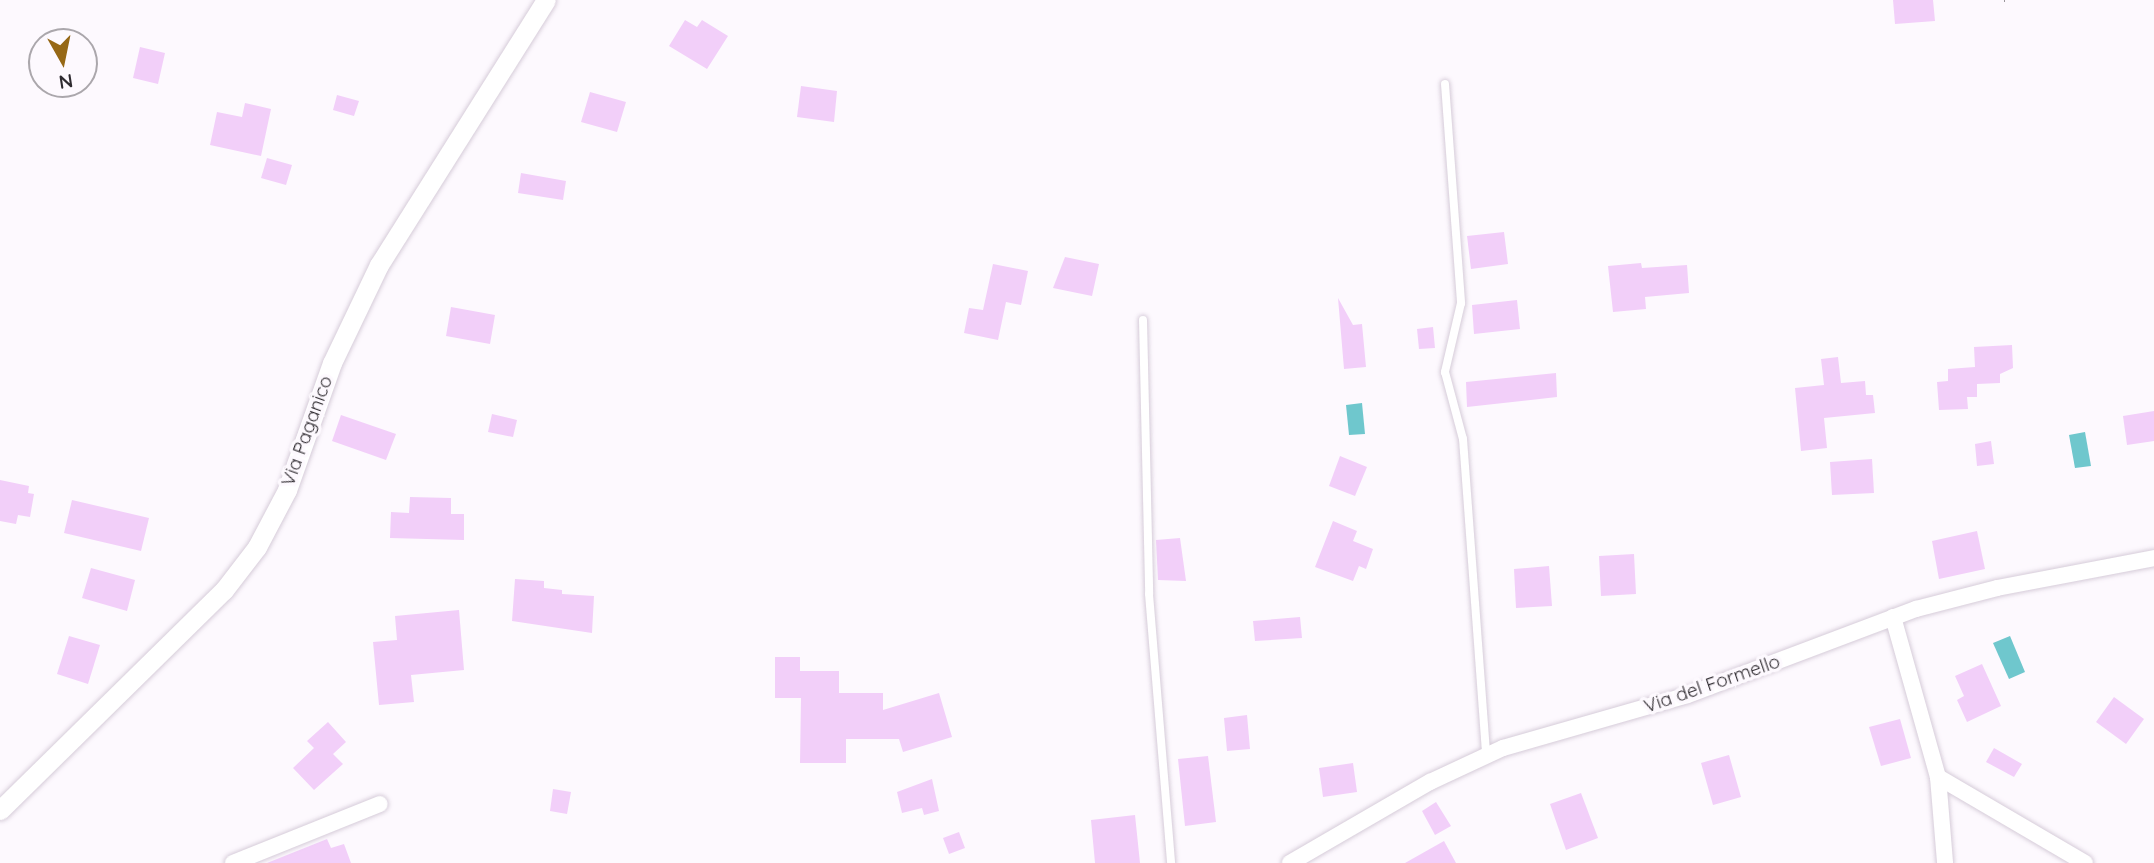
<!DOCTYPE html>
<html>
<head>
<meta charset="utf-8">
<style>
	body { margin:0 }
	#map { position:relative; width:2154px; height:863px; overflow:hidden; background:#fdf9fe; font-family:Quicksand,sans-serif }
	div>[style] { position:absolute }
	.water>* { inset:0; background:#6fc7cd }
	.building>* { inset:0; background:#f2cff9 }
	.path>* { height:3.5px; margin-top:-1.75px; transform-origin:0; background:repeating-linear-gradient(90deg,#9a969b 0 5px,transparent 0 8.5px) }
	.roads { filter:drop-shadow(0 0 2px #d6ccd9) drop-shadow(0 0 2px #d6ccd9) }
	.service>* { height:8px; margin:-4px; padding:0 4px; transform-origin:4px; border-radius:4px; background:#fff }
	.minor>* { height:16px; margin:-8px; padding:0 8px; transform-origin:8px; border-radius:8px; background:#fff }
	.tertiary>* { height:19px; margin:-9.5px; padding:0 9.5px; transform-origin:9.5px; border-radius:9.5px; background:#fff }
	span { translate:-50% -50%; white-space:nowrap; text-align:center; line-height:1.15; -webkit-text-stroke:7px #fdf9fe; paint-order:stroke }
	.street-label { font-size:19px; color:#2f2b30 }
	.north { position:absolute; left:28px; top:28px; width:70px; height:70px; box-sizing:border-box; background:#fdf9fe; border:2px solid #aba7ac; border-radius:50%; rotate:171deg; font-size:19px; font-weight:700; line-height:28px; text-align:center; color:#2f2b30 }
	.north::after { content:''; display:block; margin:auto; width:24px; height:32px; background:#966816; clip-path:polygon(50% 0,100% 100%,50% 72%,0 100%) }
</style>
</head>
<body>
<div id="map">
	<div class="water">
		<i style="clip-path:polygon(1362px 403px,1365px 434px,1349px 435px,1346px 405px)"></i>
		<i style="clip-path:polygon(2085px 432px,2091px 466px,2075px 468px,2069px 435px)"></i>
		<i style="clip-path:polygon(2010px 636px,2025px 672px,2009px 679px,1993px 643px)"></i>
	</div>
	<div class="building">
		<i style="clip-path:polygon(1893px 0,1933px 0,1935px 21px,1895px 24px)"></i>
		<i style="clip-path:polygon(685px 20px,697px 27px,702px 20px,728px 36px,707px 69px,669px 46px)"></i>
		<i style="clip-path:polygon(140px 47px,165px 53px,158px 84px,133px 78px)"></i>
		<i style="clip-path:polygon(801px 86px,837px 91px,834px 122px,797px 117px)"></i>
		<i style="clip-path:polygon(590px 92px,626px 102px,617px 132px,581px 122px)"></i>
		<i style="clip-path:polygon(337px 95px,359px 101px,354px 116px,333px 110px)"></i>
		<i style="clip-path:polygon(245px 103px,271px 109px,261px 156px,210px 145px,217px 112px,242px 117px)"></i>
		<i style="clip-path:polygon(267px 158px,292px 165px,286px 185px,261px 178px)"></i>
		<i style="clip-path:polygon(521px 173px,566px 181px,563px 200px,518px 193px)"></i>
		<i style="clip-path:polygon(1504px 232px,1508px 264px,1471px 269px,1467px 236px)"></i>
		<i style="clip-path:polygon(1065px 257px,1099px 264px,1092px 296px,1053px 288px)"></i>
		<i style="clip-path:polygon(1641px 263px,1642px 268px,1687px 265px,1689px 293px,1645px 297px,1646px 309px,1613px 312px,1608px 266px)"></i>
		<i style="clip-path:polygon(993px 264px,1028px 271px,1021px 305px,1006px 302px,998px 340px,964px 333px,969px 308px,983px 310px)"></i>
		<i style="clip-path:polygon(1338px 298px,1353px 325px,1362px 324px,1366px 367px,1344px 369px)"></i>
		<i style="clip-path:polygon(1517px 300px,1520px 329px,1474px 334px,1472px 305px)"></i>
		<i style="clip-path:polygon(451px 307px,495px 315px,490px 344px,446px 336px)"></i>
		<i style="clip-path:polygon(1433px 327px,1435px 348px,1419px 349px,1417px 329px)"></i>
		<i style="clip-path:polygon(2012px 345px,2013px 368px,2000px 374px,2000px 383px,1977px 384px,1977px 397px,1967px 397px,1968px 409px,1939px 410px,1937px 382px,1948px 381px,1948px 369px,1975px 367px,1974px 347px)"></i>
		<i style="clip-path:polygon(1838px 357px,1841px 383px,1865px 381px,1866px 395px,1873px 395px,1875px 413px,1824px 418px,1827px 448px,1801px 451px,1795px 388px,1824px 385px,1821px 359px)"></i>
		<i style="clip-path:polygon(1556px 373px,1557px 397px,1467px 407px,1466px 382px)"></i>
		<i style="clip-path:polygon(2154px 411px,2154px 441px,2127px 445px,2123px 416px)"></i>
		<i style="clip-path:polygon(492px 414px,517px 420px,513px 437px,488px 432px)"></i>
		<i style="clip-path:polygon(341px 415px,396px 434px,386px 460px,332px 441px)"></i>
		<i style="clip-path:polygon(1991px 441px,1994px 464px,1977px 466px,1975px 444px)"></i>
		<i style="clip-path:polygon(1340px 456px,1367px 467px,1355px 496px,1329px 486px)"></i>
		<i style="clip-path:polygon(1872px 459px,1874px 493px,1832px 495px,1830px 462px)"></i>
		<i style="clip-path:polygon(0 480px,29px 486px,28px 493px,34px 494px,30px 517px,18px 515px,16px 524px,0 521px)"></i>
		<i style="clip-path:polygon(410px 497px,451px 498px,451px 514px,464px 514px,464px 540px,390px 538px,391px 512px,409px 513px)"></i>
		<i style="clip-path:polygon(72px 500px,149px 518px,141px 551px,64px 533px)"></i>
		<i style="clip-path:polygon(1333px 521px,1357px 531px,1353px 541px,1373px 549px,1366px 569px,1359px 566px,1353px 581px,1315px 567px)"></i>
		<i style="clip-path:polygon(1977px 531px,1985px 569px,1939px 579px,1932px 541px)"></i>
		<i style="clip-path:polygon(1180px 538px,1186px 581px,1158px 580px,1156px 540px)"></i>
		<i style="clip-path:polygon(1634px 554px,1636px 594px,1601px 596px,1599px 556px)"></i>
		<i style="clip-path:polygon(1549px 566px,1552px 606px,1516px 608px,1514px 569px)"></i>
		<i style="clip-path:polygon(91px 568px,135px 580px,127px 611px,82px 598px)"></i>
		<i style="clip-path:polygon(515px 579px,544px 581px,544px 588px,562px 590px,562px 594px,594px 596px,592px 633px,512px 621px)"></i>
		<i style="clip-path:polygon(459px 610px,464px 670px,411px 675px,414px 702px,379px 705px,373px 642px,397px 640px,395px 616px)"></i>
		<i style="clip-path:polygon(1300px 617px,1302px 638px,1255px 641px,1253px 621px)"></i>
		<i style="clip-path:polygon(69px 636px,100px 645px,88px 684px,57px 674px)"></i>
		<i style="clip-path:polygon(775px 657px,800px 657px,800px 671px,839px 671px,839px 693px,883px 693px,883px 710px,939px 693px,952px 737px,903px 752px,899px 739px,846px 739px,846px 763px,800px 763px,801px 698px,775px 698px)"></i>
		<i style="clip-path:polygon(1982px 664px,2001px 706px,1967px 722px,1957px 700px,1964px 696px,1955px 676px)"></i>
		<i style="clip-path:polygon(2114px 697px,2144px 719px,2126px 744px,2096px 722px)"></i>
		<i style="clip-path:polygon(1247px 715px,1250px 749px,1227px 751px,1224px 718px)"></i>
		<i style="clip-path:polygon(1900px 719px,1911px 758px,1881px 766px,1869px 727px)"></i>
		<i style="clip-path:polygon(328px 722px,346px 742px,333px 754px,343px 764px,314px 790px,293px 768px,314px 748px,307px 741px)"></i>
		<i style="clip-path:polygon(1994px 748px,2022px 764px,2014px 777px,1986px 762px)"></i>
		<i style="clip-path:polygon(1729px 755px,1741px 797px,1713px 805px,1701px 763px)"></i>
		<i style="clip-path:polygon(1208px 756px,1216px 822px,1185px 826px,1178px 759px)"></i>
		<i style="clip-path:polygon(1353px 763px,1357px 792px,1323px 797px,1319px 768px)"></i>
		<i style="clip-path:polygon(932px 779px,939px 811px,924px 815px,922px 808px,902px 813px,897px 792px)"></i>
		<i style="clip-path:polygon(553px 789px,571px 792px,567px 814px,550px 811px)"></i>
		<i style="clip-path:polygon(1581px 793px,1598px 838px,1566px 850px,1550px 804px)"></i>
		<i style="clip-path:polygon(1436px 802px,1451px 826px,1435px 835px,1422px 811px)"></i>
		<i style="clip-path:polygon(1135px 815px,1140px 863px,1095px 863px,1091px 820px)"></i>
		<i style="clip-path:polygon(959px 832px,965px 848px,949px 854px,943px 838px)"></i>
		<i style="clip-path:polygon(327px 839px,331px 848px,344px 844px,351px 863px,267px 863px)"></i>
		<i style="clip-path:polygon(1444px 841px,1456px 863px,1405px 863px)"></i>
	</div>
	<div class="path">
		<i style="left:2004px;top:0;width:1px"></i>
	</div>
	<div class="roads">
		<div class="service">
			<i style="left:1445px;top:84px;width:220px;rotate:85.8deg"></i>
			<i style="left:1461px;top:303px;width:71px;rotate:103.1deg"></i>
			<i style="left:1445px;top:372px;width:69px;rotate:75deg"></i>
			<i style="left:1463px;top:439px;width:317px;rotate:85.8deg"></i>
			<i style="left:1143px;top:320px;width:274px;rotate:88.7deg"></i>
			<i style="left:1149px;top:594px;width:270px;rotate:85.3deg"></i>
		</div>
		<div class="minor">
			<i style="left:1893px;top:617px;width:166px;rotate:74.3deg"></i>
			<i style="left:1938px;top:777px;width:86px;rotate:85.3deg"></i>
			<i style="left:1938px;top:777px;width:170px;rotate:30.3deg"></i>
			<i style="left:233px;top:863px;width:158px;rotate:-21.9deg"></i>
			<i style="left:1290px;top:863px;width:162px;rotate:-30.1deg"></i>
			<i style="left:1430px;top:782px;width:81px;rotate:-25deg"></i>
			<i style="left:1503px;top:748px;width:192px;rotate:-16deg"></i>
			<i style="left:1688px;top:695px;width:244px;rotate:-20.7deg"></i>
			<i style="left:1916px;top:609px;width:84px;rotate:-14.5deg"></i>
			<i style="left:1997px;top:588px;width:160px;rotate:-10.8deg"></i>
		</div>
		<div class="tertiary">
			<i style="left:0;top:810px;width:314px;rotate:-44.5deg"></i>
			<i style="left:224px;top:590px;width:54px;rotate:-52.5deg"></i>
			<i style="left:257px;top:547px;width:64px;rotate:-62.2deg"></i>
			<i style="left:287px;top:490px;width:135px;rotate:-70.5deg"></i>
			<i style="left:332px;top:363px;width:109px;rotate:-64.4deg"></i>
			<i style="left:379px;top:265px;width:313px;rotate:-57.8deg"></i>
		</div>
	</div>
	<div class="street-label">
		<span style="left:307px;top:431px;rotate:-70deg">Via Paganico</span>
		<span style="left:1712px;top:684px;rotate:-19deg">Via del Formello</span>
	</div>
	<div class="north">N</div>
</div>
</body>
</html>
